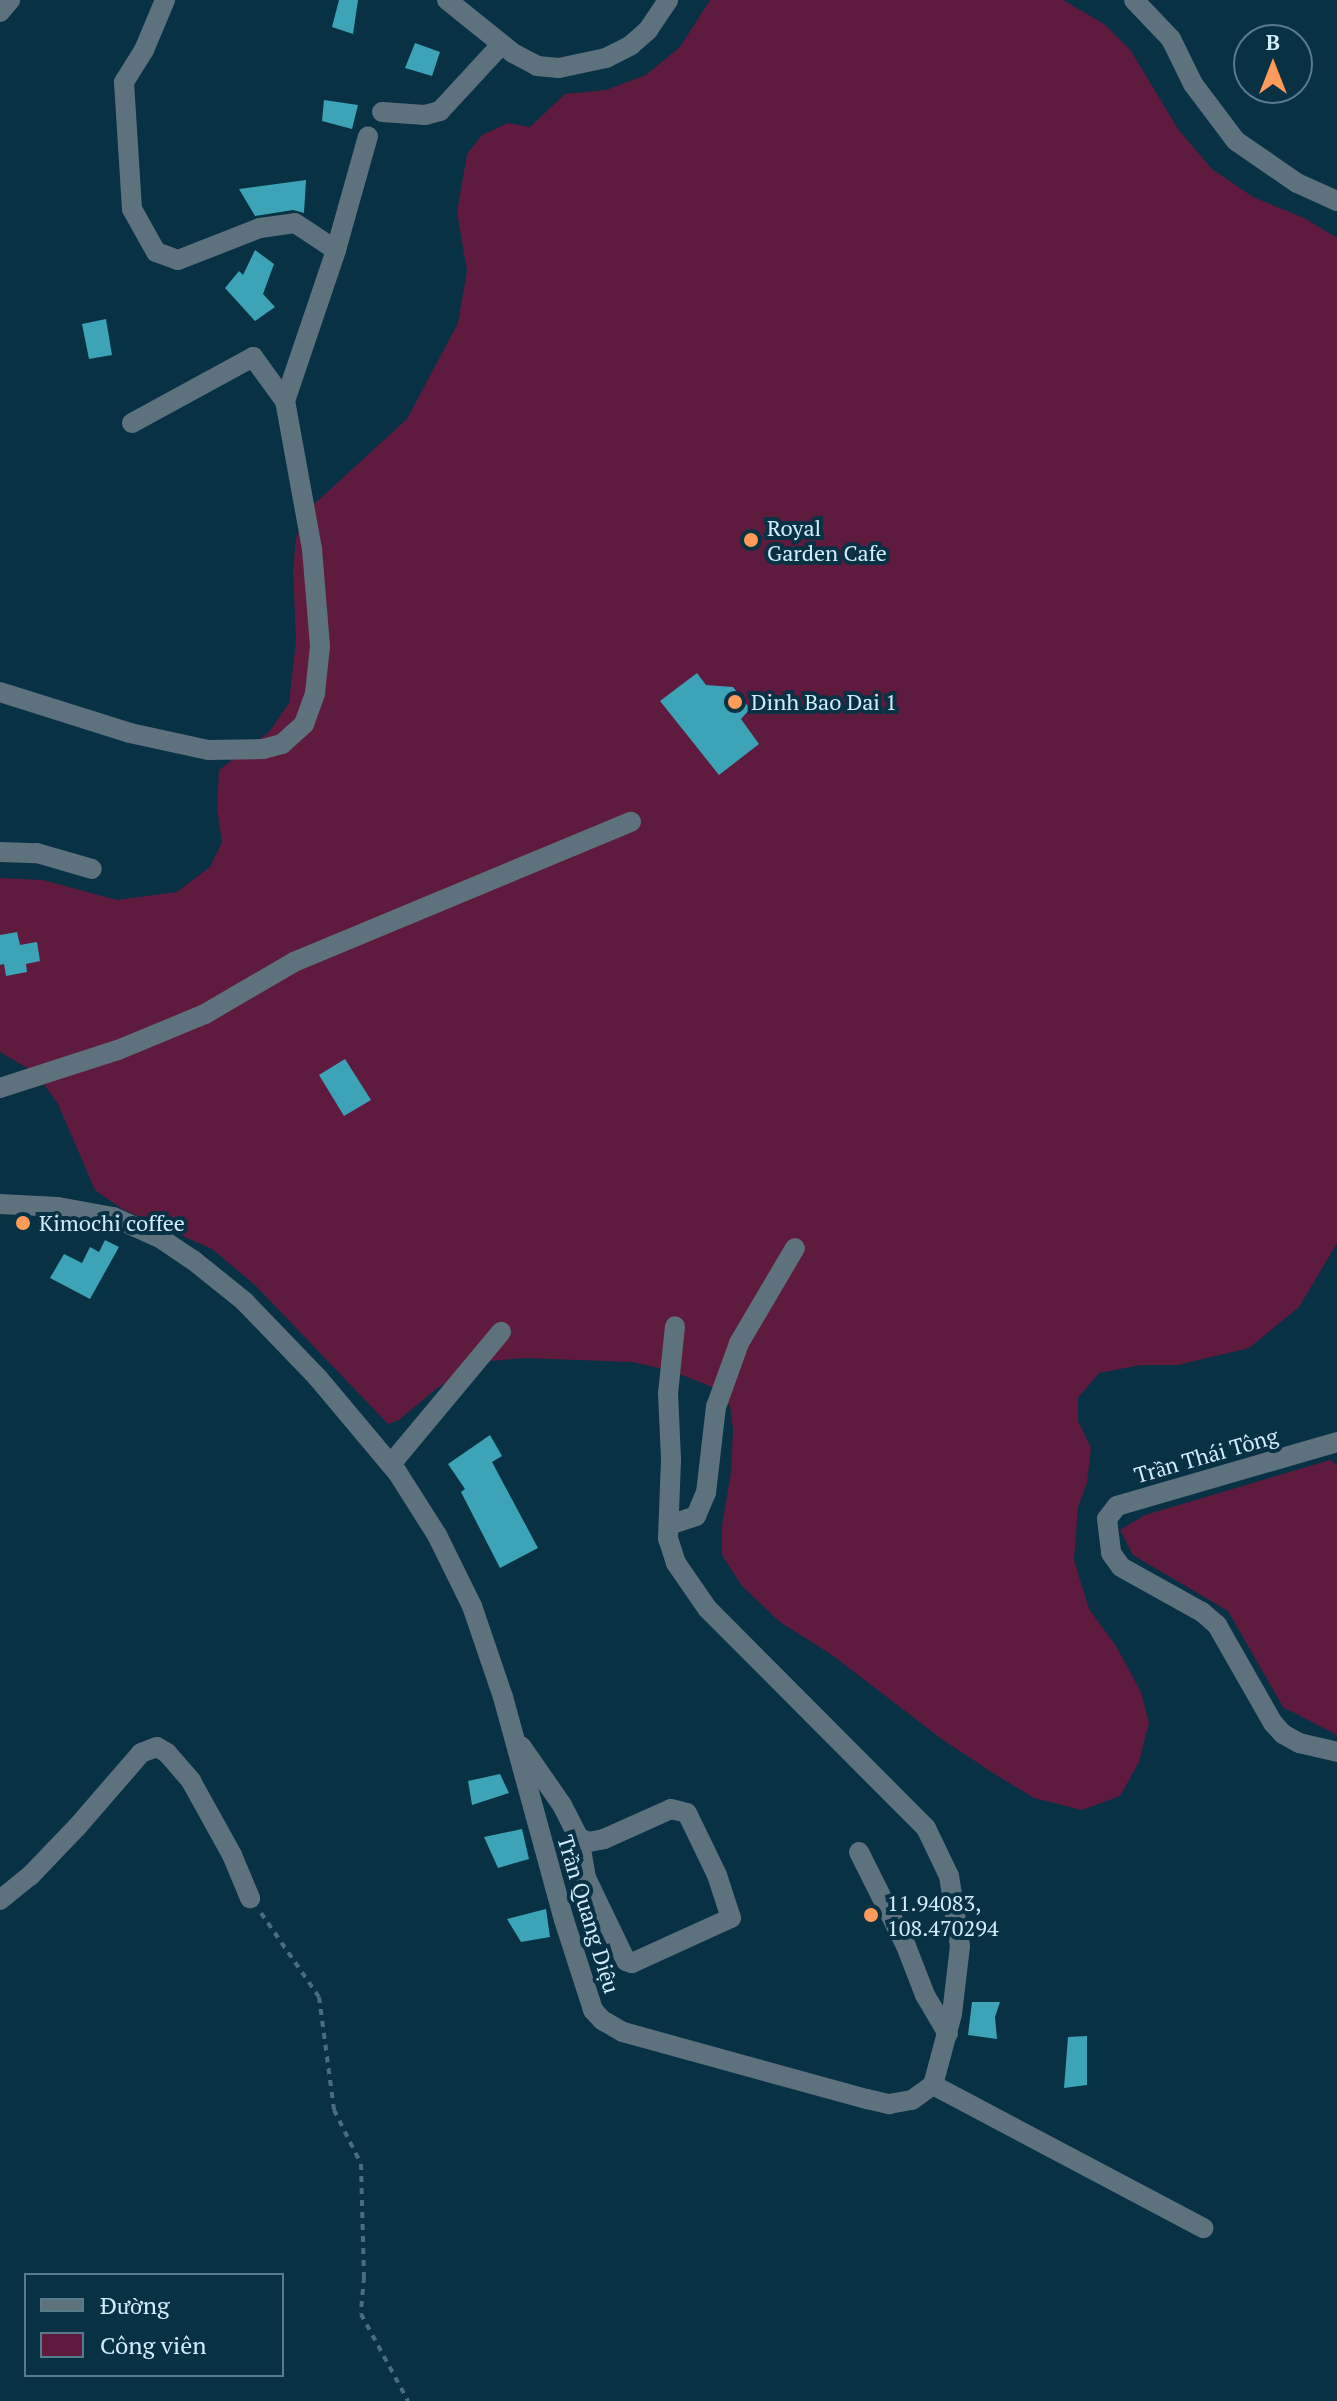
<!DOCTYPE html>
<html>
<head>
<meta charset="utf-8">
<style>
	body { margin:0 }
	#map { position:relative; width:1337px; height:2401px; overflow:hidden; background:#083143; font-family:"PT Serif",serif }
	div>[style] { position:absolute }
	.green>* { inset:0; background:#5e1b3e }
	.building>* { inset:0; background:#3da3b6 }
	.path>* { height:4px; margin-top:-2px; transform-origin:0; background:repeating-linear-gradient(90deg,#496d7e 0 6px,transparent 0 12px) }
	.minor>* { height:20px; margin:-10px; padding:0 10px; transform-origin:10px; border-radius:10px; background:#5e727e }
	.dots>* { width:22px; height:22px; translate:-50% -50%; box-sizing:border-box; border:4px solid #083143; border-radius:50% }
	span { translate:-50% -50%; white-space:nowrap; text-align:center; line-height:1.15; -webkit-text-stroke:8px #083143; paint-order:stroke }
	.poi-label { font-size:22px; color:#d2ecfa }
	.left { translate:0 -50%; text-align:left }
	.street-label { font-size:22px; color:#d2ecfa }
	.legend { position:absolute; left:24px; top:2273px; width:260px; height:104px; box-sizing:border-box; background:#083143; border:2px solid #597c8c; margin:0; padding:10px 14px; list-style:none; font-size:24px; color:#d2ecfa }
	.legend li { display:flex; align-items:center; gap:16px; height:40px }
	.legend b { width:40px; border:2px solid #597c8c }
	.north { position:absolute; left:1233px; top:24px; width:80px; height:80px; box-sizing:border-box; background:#083143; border:2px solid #597c8c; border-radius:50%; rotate:0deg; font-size:22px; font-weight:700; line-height:32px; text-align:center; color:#d2ecfa }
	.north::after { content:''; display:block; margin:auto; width:28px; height:36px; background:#ff9b5a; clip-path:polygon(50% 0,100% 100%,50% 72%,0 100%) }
</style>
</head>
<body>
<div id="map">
	<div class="green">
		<i style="clip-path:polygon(710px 0,1063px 0,1104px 24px,1131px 51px,1178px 129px,1212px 169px,1253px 197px,1304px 218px,1337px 238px,1337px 1243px,1299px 1307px,1249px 1348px,1178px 1365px,1141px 1365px,1099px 1373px,1078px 1398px,1078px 1421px,1091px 1448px,1087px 1483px,1078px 1507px,1074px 1560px,1089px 1609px,1116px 1646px,1141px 1692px,1149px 1723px,1139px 1762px,1120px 1796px,1082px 1810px,1034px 1798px,993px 1773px,943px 1740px,832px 1655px,780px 1622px,742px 1586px,722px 1555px,722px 1526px,731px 1472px,733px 1430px,730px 1406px,712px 1387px,672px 1371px,632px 1362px,524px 1358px,479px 1362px,436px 1389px,399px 1420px,388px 1424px,255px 1285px,212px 1249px,122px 1209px,95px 1190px,58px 1104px,36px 1073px,0 1052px,0 878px,43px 880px,117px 900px,177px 892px,210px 867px,222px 842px,217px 809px,219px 770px,269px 732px,289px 703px,296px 640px,293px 571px,296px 538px,312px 506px,407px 419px,458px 323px,467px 271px,457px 212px,467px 154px,482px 135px,508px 123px,530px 127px,565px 94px,606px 90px,646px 75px,680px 47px)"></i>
		<i style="clip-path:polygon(1330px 1460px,1337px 1465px,1337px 1735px,1283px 1707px,1228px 1611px,1133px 1555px,1120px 1530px,1145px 1515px)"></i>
	</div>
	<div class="building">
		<i style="clip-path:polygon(339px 0,358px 0,353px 34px,332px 27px)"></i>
		<i style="clip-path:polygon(415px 43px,440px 52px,432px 76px,405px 68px)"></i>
		<i style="clip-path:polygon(324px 100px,358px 105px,352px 129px,322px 121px)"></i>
		<i style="clip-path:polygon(306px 180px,304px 213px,293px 210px,255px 216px,239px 189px)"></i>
		<i style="clip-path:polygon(255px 250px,274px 264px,263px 294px,275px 307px,255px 321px,225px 288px,239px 271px,243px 275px)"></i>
		<i style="clip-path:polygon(106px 319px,112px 355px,89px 359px,82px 324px)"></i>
		<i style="clip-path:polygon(697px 673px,706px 685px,733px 687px,750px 709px,741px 719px,759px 744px,719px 775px,660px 701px)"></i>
		<i style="clip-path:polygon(17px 932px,20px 945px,37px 942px,40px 961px,26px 964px,27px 972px,6px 976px,4px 964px,0 965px,0 935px)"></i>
		<i style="clip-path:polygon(345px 1059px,371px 1100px,344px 1116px,319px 1075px)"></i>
		<i style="clip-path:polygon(105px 1240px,119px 1247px,90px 1299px,50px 1278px,64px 1254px,82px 1263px,90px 1247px,99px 1252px)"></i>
		<i style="clip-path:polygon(490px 1435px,502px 1456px,492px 1462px,538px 1548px,500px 1568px,461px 1492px,465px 1489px,448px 1464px)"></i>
		<i style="clip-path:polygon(500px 1774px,509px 1793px,472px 1805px,468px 1781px)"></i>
		<i style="clip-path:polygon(522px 1829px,529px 1859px,498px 1868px,484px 1837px)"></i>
		<i style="clip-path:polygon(546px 1909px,550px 1937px,521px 1942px,507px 1919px)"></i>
		<i style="clip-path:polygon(972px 2002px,1000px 2002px,995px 2017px,997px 2039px,968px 2035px)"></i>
		<i style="clip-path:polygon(1087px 2036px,1087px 2085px,1064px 2088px,1068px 2037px)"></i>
	</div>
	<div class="path">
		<i style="left:261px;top:1913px;width:102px;rotate:55.4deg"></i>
		<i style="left:319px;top:1997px;width:114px;rotate:82.4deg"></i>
		<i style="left:334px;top:2110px;width:60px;rotate:63.4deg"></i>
		<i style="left:361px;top:2164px;width:113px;rotate:88.5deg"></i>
		<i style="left:364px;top:2277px;width:37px;rotate:95deg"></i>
		<i style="left:361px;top:2314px;width:99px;rotate:61.6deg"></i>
	</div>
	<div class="minor">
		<i style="left:165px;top:0;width:54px;rotate:112.8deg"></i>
		<i style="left:144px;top:50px;width:38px;rotate:122deg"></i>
		<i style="left:124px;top:82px;width:127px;rotate:86.4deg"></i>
		<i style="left:132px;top:209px;width:49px;rotate:60.8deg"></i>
		<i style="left:156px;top:252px;width:23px;rotate:20deg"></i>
		<i style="left:178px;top:260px;width:88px;rotate:-21.3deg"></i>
		<i style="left:260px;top:228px;width:35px;rotate:-8deg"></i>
		<i style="left:295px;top:223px;width:49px;rotate:33.4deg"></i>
		<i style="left:447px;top:0;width:85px;rotate:38.8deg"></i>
		<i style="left:513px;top:53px;width:27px;rotate:28deg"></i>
		<i style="left:537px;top:66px;width:22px;rotate:5deg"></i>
		<i style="left:559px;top:68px;width:48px;rotate:-12deg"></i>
		<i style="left:606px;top:58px;width:28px;rotate:-27deg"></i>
		<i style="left:631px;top:45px;width:23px;rotate:-41deg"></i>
		<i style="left:648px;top:30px;width:36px;rotate:-56deg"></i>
		<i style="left:1134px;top:0;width:54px;rotate:46.5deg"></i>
		<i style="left:1171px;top:39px;width:50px;rotate:63.9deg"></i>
		<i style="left:1193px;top:84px;width:71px;rotate:53deg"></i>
		<i style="left:1236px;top:141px;width:74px;rotate:34.5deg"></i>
		<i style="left:1297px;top:183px;width:44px;rotate:24.2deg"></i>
		<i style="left:0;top:12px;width:16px;rotate:-50deg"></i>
		<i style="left:382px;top:112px;width:43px;rotate:4deg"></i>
		<i style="left:425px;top:115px;width:16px;rotate:-15deg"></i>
		<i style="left:440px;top:111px;width:90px;rotate:-47.3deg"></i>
		<i style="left:132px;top:423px;width:138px;rotate:-28.6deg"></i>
		<i style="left:253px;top:357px;width:54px;rotate:54deg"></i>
		<i style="left:0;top:692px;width:136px;rotate:17.5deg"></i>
		<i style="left:130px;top:733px;width:80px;rotate:12.3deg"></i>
		<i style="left:208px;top:750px;width:55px;rotate:-1deg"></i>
		<i style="left:263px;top:749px;width:20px;rotate:-15deg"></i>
		<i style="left:282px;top:744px;width:30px;rotate:-42deg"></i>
		<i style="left:304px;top:724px;width:33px;rotate:-70deg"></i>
		<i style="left:315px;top:693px;width:47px;rotate:-83.9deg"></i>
		<i style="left:320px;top:646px;width:97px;rotate:-94.7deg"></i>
		<i style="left:312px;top:549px;width:150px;rotate:-100.3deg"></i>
		<i style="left:285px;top:401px;width:159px;rotate:-71.3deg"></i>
		<i style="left:336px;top:250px;width:118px;rotate:-74.3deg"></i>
		<i style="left:0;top:852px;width:37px;rotate:2deg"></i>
		<i style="left:37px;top:853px;width:57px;rotate:16.2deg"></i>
		<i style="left:0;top:1088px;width:124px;rotate:-17.9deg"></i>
		<i style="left:118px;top:1050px;width:94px;rotate:-22.5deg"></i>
		<i style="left:205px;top:1014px;width:103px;rotate:-30.3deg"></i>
		<i style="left:294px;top:962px;width:365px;rotate:-22.6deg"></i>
		<i style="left:0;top:1204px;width:58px;rotate:3deg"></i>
		<i style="left:58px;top:1207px;width:56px;rotate:10.3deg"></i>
		<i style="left:113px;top:1217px;width:51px;rotate:24.1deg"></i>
		<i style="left:160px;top:1238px;width:40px;rotate:34deg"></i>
		<i style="left:193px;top:1260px;width:65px;rotate:38.8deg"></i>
		<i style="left:244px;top:1301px;width:107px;rotate:46.1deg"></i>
		<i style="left:318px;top:1378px;width:123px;rotate:50deg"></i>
		<i style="left:397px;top:1472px;width:75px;rotate:57.6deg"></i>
		<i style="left:437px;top:1535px;width:79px;rotate:63.8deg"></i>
		<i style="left:472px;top:1606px;width:96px;rotate:71.2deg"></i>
		<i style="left:503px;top:1697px;width:231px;rotate:74.7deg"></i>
		<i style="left:564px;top:1920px;width:95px;rotate:72.1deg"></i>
		<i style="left:593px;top:2010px;width:13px;rotate:48deg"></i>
		<i style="left:602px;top:2020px;width:24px;rotate:30deg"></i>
		<i style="left:623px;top:2032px;width:253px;rotate:15.4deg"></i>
		<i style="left:867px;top:2099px;width:23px;rotate:13deg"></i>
		<i style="left:889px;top:2104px;width:23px;rotate:-10deg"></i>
		<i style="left:912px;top:2100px;width:26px;rotate:-36deg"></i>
		<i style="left:933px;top:2085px;width:73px;rotate:-75deg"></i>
		<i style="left:952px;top:2014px;width:68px;rotate:-83.3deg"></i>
		<i style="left:960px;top:1946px;width:71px;rotate:-98.9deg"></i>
		<i style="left:949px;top:1876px;width:53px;rotate:-115.6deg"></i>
		<i style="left:926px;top:1828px;width:310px;rotate:-134.9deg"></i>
		<i style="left:707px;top:1608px;width:55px;rotate:-124.6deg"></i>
		<i style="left:676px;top:1563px;width:26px;rotate:-108deg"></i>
		<i style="left:668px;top:1538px;width:79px;rotate:-87.8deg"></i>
		<i style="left:671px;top:1459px;width:65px;rotate:-92.6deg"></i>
		<i style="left:668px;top:1394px;width:68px;rotate:-84.1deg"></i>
		<i style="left:1337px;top:1442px;width:229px;rotate:163.8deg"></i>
		<i style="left:1117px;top:1506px;width:16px;rotate:128deg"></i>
		<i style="left:1107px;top:1519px;width:34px;rotate:83deg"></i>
		<i style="left:1111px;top:1553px;width:17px;rotate:54deg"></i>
		<i style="left:1121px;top:1567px;width:93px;rotate:29.1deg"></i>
		<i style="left:1202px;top:1612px;width:20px;rotate:41deg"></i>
		<i style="left:1217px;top:1625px;width:113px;rotate:60.3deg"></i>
		<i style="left:1273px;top:1723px;width:15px;rotate:48deg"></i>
		<i style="left:1283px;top:1734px;width:18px;rotate:29deg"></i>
		<i style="left:1299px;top:1743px;width:39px;rotate:13deg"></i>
		<i style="left:391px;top:1464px;width:172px;rotate:-50.2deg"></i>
		<i style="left:669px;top:1525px;width:28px;rotate:-18deg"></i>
		<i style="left:696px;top:1516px;width:25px;rotate:-67deg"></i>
		<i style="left:706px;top:1493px;width:87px;rotate:-83.4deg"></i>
		<i style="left:716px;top:1407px;width:68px;rotate:-70.2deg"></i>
		<i style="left:739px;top:1343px;width:110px;rotate:-59.5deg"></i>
		<i style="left:521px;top:1746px;width:72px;rotate:55.2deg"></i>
		<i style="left:562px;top:1805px;width:37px;rotate:63deg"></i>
		<i style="left:579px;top:1838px;width:11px;rotate:22deg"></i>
		<i style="left:589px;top:1842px;width:15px;rotate:-11deg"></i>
		<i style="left:604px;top:1839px;width:73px;rotate:-24.1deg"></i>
		<i style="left:671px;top:1809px;width:16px;rotate:14deg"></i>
		<i style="left:687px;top:1813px;width:69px;rotate:64.2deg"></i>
		<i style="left:717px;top:1875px;width:45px;rotate:72deg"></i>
		<i style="left:731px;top:1918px;width:109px;rotate:155.6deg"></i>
		<i style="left:632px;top:1963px;width:6px;rotate:-162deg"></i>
		<i style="left:626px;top:1961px;width:92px;rotate:-115.7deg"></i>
		<i style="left:586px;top:1878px;width:41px;rotate:-99.9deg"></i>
		<i style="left:859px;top:1852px;width:105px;rotate:63.4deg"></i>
		<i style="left:906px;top:1946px;width:53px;rotate:68.8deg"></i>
		<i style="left:925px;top:1995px;width:45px;rotate:59.5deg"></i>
		<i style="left:0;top:1900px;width:38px;rotate:-39deg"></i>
		<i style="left:30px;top:1876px;width:68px;rotate:-46.2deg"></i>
		<i style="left:77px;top:1827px;width:98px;rotate:-49.1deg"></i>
		<i style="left:141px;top:1753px;width:17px;rotate:-21deg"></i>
		<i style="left:157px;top:1747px;width:12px;rotate:31deg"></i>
		<i style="left:167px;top:1753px;width:37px;rotate:49deg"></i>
		<i style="left:191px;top:1781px;width:85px;rotate:61deg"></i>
		<i style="left:232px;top:1855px;width:47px;rotate:67.3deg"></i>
		<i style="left:933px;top:2085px;width:306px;rotate:27.9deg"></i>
	</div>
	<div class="dots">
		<i style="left:751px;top:540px;background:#ff9b5a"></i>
		<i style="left:735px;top:702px;background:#ff9b5a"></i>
		<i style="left:23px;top:1223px;background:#ff9b5a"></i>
		<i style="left:871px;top:1915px;background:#ff9b5a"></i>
	</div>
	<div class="poi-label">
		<span class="left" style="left:767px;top:540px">Royal<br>Garden Cafe</span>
		<span class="left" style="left:751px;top:702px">Dinh Bao Dai 1</span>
		<span class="left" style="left:39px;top:1223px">Kimochi coffee</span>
		<span class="left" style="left:887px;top:1915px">11.94083,<br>108.470294</span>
	</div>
	<div class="street-label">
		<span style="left:1206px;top:1455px;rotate:-16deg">Trần Thái Tông</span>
		<span style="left:589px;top:1914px;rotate:73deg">Trần Quang Diệu</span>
	</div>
	<ul class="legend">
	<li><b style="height:10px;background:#5e727e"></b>Đường</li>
	<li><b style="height:22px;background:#5e1b3e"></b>Công viên</li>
	</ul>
	<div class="north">B</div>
</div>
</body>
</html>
